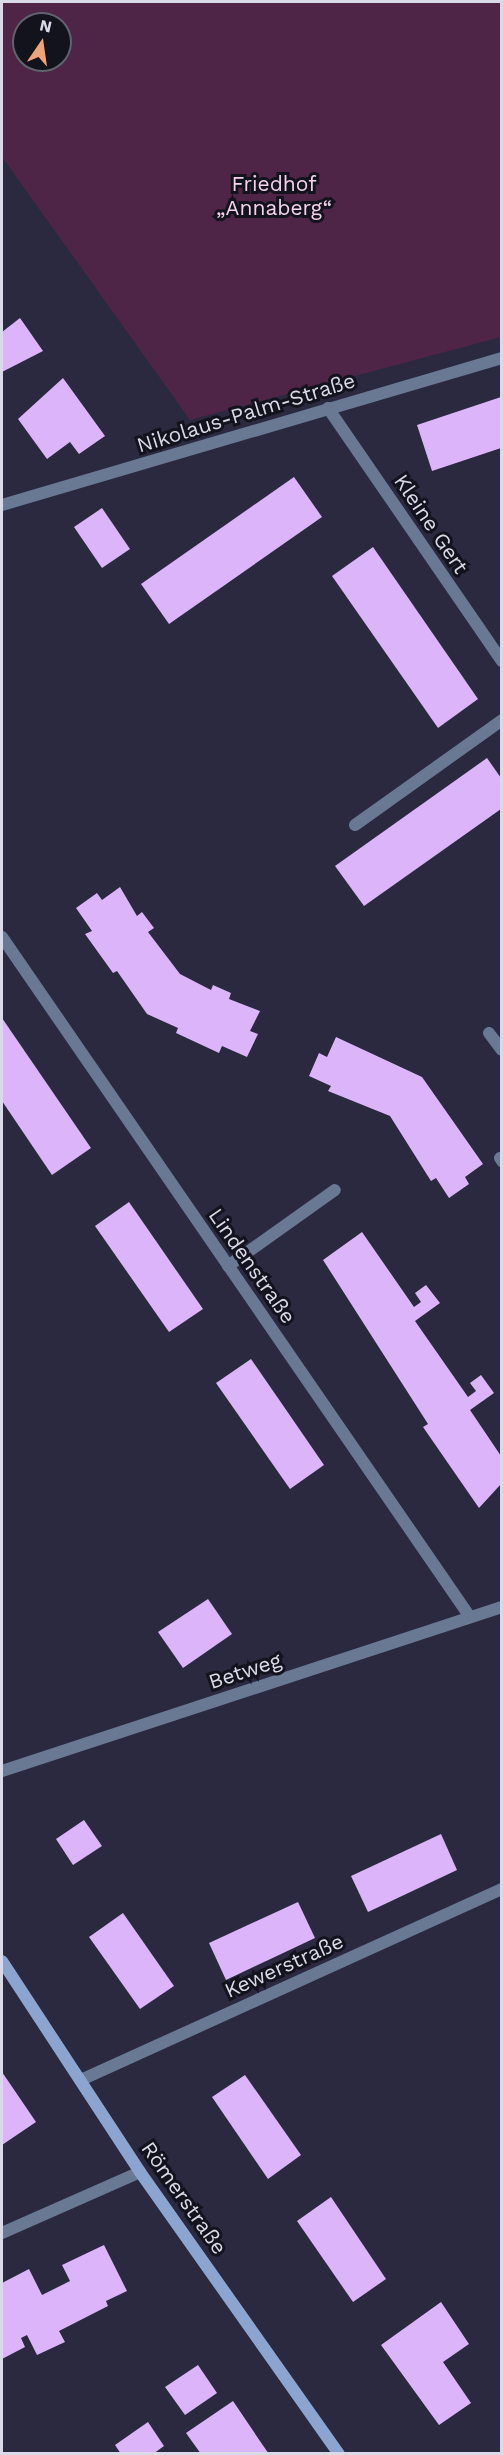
<!DOCTYPE html>
<html>
<head>
<meta charset="utf-8">
<style>
	body { margin:0 }
	#map { position:relative; width:503px; height:2455px; overflow:hidden; background:#2a293f; font-family:"Work Sans",sans-serif }
	div>[style] { position:absolute }
	.green>* { inset:0; background:#4e2547 }
	.building>* { inset:0; background:#dbb4f9 }
	.lane>* { height:12px; margin:-6px; padding:0 6px; transform-origin:6px; border-radius:6px; background:#697994 }
	.street>* { height:12px; margin:-6px; padding:0 6px; transform-origin:6px; border-radius:6px; background:#697994 }
	.secondary>* { height:12px; margin:-6px; padding:0 6px; transform-origin:6px; border-radius:6px; background:#8ba5d0 }
	span { translate:-50% -50%; white-space:nowrap; text-align:center; line-height:1.15; -webkit-text-stroke:6px #13131d; paint-order:stroke }
	.park-label { font-size:21px; color:#f5d1ec }
	.street-label { font-size:21px; color:#d9d9e8 }
	.frame { position:absolute; inset:0; border:3px solid #d9d9e8; pointer-events:none }
	.north { position:absolute; left:12px; top:12px; width:60px; height:60px; box-sizing:border-box; background:#13131d; border:2px solid #62626e; border-radius:50%; rotate:13deg; font-size:16px; font-weight:700; line-height:24px; text-align:center; color:#d9d9e8 }
	.north::after { content:''; display:block; margin:auto; width:21px; height:27px; background:#f0a279; clip-path:polygon(50% 0,100% 100%,50% 72%,0 100%) }
</style>
</head>
<body>
<div id="map">
	<div class="green">
		<i style="clip-path:polygon(evenodd,2px 2px,501px 2px,501px 337px,190px 420px,2px 157px,2px 2px,24px 24px,60px 24px,60px 60px,24px 60px,24px 24px)"></i>
	</div>
	<div class="building">
		<i style="clip-path:polygon(20px 318px,43px 351px,2px 372px,2px 332px)"></i>
		<i style="clip-path:polygon(63px 378px,105px 436px,79px 454px,70px 442px,47px 459px,18px 419px)"></i>
		<i style="clip-path:polygon(501px 397px,501px 448px,432px 471px,417px 425px)"></i>
		<i style="clip-path:polygon(294px 477px,322px 517px,169px 624px,141px 584px)"></i>
		<i style="clip-path:polygon(102px 508px,130px 549px,102px 568px,74px 527px)"></i>
		<i style="clip-path:polygon(373px 547px,478px 699px,438px 728px,332px 576px)"></i>
		<i style="clip-path:polygon(487px 758px,501px 778px,501px 809px,364px 906px,335px 866px)"></i>
		<i style="clip-path:polygon(120px 887px,137px 916px,142px 912px,154px 928px,148px 932px,180px 974px,211px 990px,213px 985px,231px 993px,229px 999px,260px 1011px,250px 1031px,258px 1034px,247px 1057px,222px 1046px,219px 1053px,176px 1033px,178px 1028px,147px 1014px,117px 971px,113px 973px,85px 934px,92px 931px,76px 908px,97px 893px,102px 900px)"></i>
		<i style="clip-path:polygon(2px 1018px,91px 1148px,52px 1175px,2px 1101px)"></i>
		<i style="clip-path:polygon(336px 1037px,422px 1077px,483px 1164px,465px 1177px,469px 1184px,449px 1198px,436px 1178px,431px 1181px,390px 1116px,328px 1091px,331px 1086px,309px 1076px,319px 1053px,327px 1057px)"></i>
		<i style="clip-path:polygon(129px 1202px,203px 1309px,169px 1332px,95px 1226px)"></i>
		<i style="clip-path:polygon(362px 1232px,414px 1307px,421px 1302px,415px 1293px,426px 1285px,440px 1303px,415px 1321px,468px 1397px,476px 1391px,470px 1383px,481px 1375px,494px 1393px,470px 1410px,501px 1456px,501px 1484px,479px 1508px,423px 1427px,428px 1424px,323px 1260px)"></i>
		<i style="clip-path:polygon(251px 1359px,324px 1465px,290px 1489px,216px 1383px)"></i>
		<i style="clip-path:polygon(208px 1599px,232px 1634px,183px 1668px,158px 1632px)"></i>
		<i style="clip-path:polygon(84px 1820px,102px 1846px,73px 1865px,56px 1839px)"></i>
		<i style="clip-path:polygon(441px 1834px,457px 1870px,368px 1912px,351px 1876px)"></i>
		<i style="clip-path:polygon(298px 1902px,315px 1938px,226px 1980px,209px 1943px)"></i>
		<i style="clip-path:polygon(123px 1913px,174px 1986px,140px 2009px,89px 1937px)"></i>
		<i style="clip-path:polygon(2px 2072px,36px 2122px,2px 2145px)"></i>
		<i style="clip-path:polygon(245px 2075px,301px 2155px,268px 2179px,212px 2097px)"></i>
		<i style="clip-path:polygon(331px 2197px,386px 2279px,353px 2302px,297px 2221px)"></i>
		<i style="clip-path:polygon(104px 2245px,127px 2291px,106px 2301px,108px 2306px,59px 2331px,65px 2342px,37px 2355px,27px 2335px,21px 2338px,25px 2347px,2px 2359px,2px 2283px,29px 2269px,42px 2295px,70px 2281px,62px 2265px)"></i>
		<i style="clip-path:polygon(441px 2302px,469px 2344px,443px 2362px,471px 2403px,439px 2425px,381px 2345px)"></i>
		<i style="clip-path:polygon(198px 2365px,217px 2393px,185px 2415px,165px 2387px)"></i>
		<i style="clip-path:polygon(233px 2401px,262px 2444px,269px 2454px,201px 2454px,186px 2433px)"></i>
		<i style="clip-path:polygon(148px 2422px,164px 2446px,153px 2454px,121px 2454px,115px 2445px)"></i>
	</div>
	<div class="lane">
		<i style="left:355px;top:825px;width:181px;rotate:-35.5deg"></i>
		<i style="left:489px;top:1033px;width:21px;rotate:53deg"></i>
		<i style="left:500px;top:1158px;width:4px;rotate:56deg"></i>
		<i style="left:228px;top:1266px;width:131px;rotate:-35.4deg"></i>
	</div>
	<div class="street">
		<i style="left:328px;top:408px;width:307px;rotate:55.5deg"></i>
		<i style="left:2px;top:505px;width:521px;rotate:-16.38deg"></i>
		<i style="left:2px;top:937px;width:825px;rotate:55.46deg"></i>
		<i style="left:2px;top:1771px;width:526px;rotate:-18.16deg"></i>
		<i style="left:83px;top:2079px;width:460px;rotate:-24.4deg"></i>
		<i style="left:2px;top:2233px;width:151px;rotate:-23.8deg"></i>
	</div>
	<div class="secondary">
		<i style="left:2px;top:1961px;width:252px;rotate:56.8deg"></i>
		<i style="left:140px;top:2172px;width:345px;rotate:54.8deg"></i>
	</div>
	<div class="park-label">
		<span style="left:274px;top:196px">Friedhof<br>„Annaberg“</span>
	</div>
	<div class="street-label">
		<span style="left:246px;top:413px;rotate:-17deg">Nikolaus-Palm-Straße</span>
		<span style="left:431px;top:524px;rotate:56deg">Kleine Gert</span>
		<span style="left:252px;top:1266px;rotate:55deg">Lindenstraße</span>
		<span style="left:245px;top:1671px;rotate:-18deg">Betweg</span>
		<span style="left:284px;top:1966px;rotate:-24deg">Kewerstraße</span>
		<span style="left:184px;top:2198px;rotate:55deg">Römerstraße</span>
	</div>
	<div class="frame"></div>
	<div class="north">N</div>
</div>
</body>
</html>
